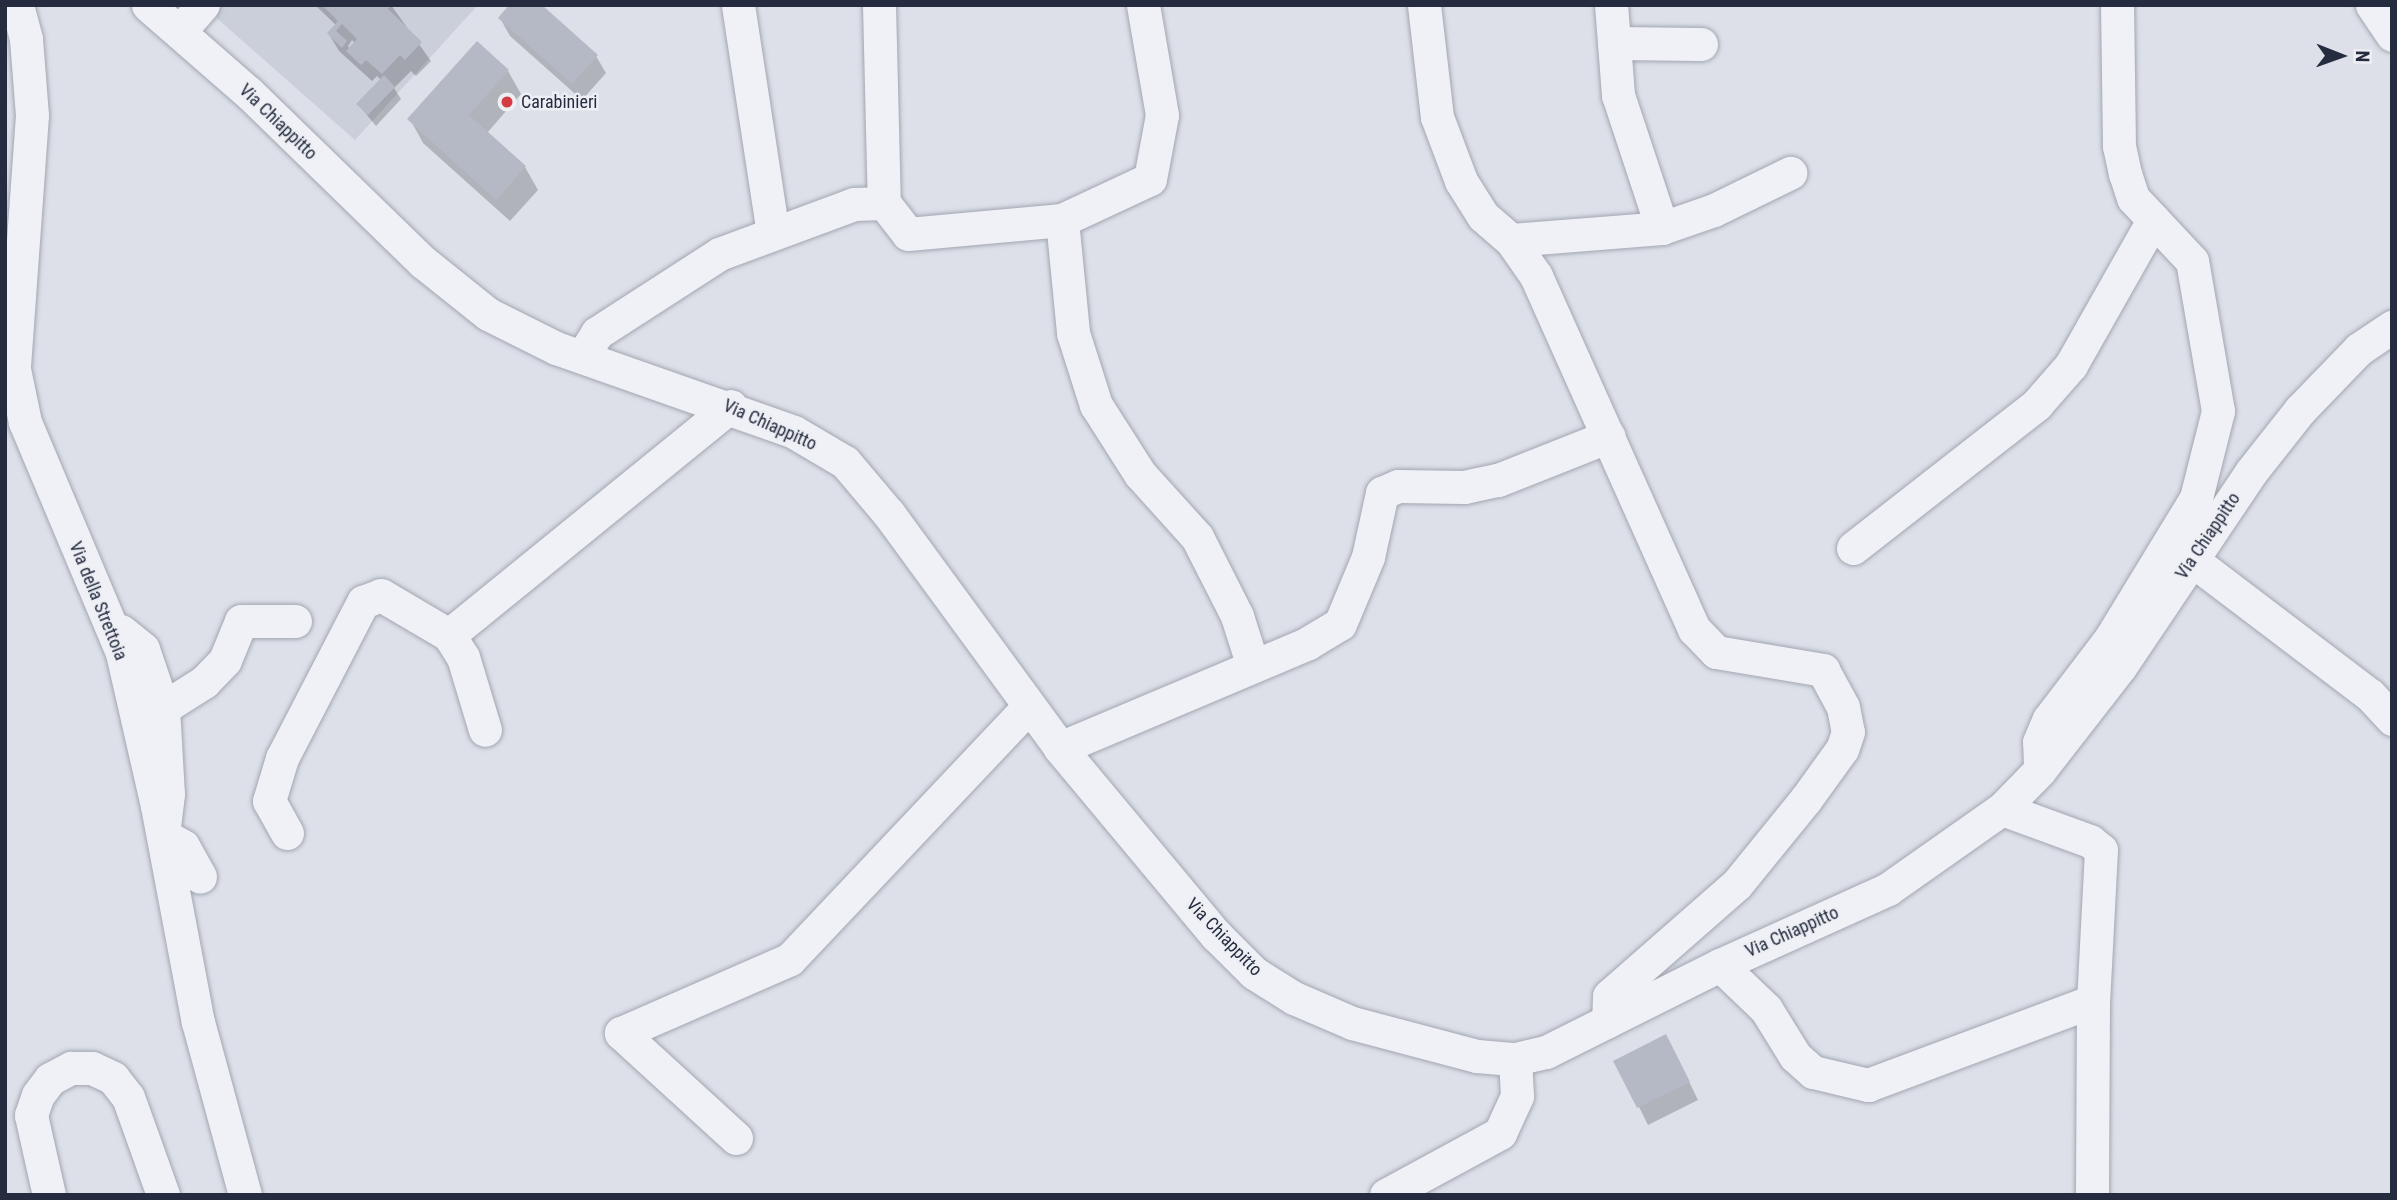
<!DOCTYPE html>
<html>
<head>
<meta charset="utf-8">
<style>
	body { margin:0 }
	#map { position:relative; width:2397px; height:1200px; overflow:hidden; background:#dde0e8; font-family:"Roboto Condensed",sans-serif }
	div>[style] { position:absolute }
	.built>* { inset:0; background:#cbcfda }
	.shadow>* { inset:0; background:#0003 }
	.building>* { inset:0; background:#b4b9c5 }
	.roads { filter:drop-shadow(0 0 2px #a2a6b2) drop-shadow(0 0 2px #a2a6b2) }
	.minor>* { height:33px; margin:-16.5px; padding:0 16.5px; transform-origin:16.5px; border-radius:16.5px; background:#f0f1f6 }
	.dots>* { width:19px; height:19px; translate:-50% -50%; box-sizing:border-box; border:4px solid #edeff5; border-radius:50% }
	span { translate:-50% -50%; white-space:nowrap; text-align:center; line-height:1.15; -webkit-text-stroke:5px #edeff5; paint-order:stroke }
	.poi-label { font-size:18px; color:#262c3f }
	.left { translate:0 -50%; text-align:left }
	.street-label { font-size:18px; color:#262c3f }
	.frame { position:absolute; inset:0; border:7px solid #262c3f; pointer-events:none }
	.north { position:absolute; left:2306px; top:21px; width:70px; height:70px; -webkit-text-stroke:5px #edeff5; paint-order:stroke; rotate:91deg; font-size:19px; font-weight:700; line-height:28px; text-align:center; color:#262c3f }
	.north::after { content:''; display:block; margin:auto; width:24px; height:32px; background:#262c3f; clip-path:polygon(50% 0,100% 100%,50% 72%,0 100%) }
</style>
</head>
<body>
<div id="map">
	<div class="built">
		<i style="clip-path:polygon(202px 5px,478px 5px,355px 140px)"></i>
	</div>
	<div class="shadow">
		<i style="clip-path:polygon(evenodd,315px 5px,391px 5px,431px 61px,416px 76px,411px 71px,394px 88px,401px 99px,376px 126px,358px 104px,381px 80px,377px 76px,372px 81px,339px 51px,329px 34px,337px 26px,315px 5px,352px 40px,356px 44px,350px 50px,348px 46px,352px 40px)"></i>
		<i style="clip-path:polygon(500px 18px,596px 56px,606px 73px,582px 100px,510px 36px)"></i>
		<i style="clip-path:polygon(508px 71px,521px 94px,487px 133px,525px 167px,538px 190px,510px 221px,423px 143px,410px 119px)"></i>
		<i style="clip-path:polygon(1675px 1053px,1698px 1100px,1648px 1125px,1616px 1061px)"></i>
	</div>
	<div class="building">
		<i style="clip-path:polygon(322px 5px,391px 5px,388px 9px,422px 42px,405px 60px,400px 55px,382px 74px,366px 60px,361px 65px,346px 51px,357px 39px,342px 24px,336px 31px,347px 41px,342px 48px,327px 33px,338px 21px)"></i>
		<i style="clip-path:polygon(509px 5px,542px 5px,598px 55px,572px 84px,498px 18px)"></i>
		<i style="clip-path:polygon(477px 41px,509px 70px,469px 115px,526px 166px,496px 200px,407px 119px)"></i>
		<i style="clip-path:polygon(384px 75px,395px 87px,368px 115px,356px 104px)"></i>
		<i style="clip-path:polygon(1666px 1034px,1690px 1082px,1637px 1108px,1613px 1061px)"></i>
	</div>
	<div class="roads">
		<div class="minor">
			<i style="left:17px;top:5px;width:35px;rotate:75deg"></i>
			<i style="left:26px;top:39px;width:76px;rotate:85.5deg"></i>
			<i style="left:32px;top:115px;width:255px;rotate:94.1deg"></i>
			<i style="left:14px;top:369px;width:54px;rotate:78.3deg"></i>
			<i style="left:25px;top:422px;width:251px;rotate:67.2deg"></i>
			<i style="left:122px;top:653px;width:157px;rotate:77.1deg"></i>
			<i style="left:157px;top:806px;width:220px;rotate:79.3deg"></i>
			<i style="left:198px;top:1022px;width:179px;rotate:74.8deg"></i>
			<i style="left:148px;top:5px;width:134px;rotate:41.1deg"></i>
			<i style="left:249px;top:93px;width:243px;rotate:44.2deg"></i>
			<i style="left:423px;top:262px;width:83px;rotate:38.7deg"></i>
			<i style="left:488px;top:314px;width:76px;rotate:26.6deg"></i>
			<i style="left:556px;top:348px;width:252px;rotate:19.4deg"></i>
			<i style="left:794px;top:432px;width:59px;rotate:30.5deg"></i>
			<i style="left:845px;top:462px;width:68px;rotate:49.8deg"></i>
			<i style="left:889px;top:514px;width:290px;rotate:53.8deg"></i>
			<i style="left:1060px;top:748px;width:244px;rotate:50.2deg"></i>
			<i style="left:1216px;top:935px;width:54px;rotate:45deg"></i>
			<i style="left:1254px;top:973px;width:47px;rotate:32deg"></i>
			<i style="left:1294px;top:998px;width:63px;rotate:23.3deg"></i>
			<i style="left:1352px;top:1023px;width:129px;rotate:14.8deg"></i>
			<i style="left:1477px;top:1056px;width:38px;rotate:5deg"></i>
			<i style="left:1515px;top:1059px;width:32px;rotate:-13deg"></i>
			<i style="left:1546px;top:1052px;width:195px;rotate:-26.6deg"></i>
			<i style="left:1720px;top:965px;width:184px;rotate:-24.3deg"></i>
			<i style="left:1888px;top:889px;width:139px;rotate:-35.1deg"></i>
			<i style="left:2002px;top:809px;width:54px;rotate:-45.7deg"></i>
			<i style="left:2040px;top:770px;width:130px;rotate:-52.2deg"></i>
			<i style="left:2120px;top:667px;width:235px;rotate:-56.1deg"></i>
			<i style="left:2251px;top:472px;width:79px;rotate:-51.7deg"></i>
			<i style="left:2300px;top:410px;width:85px;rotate:-46deg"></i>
			<i style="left:2359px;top:349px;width:40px;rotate:-34deg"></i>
			<i style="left:738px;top:5px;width:231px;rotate:81.3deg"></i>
			<i style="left:879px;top:5px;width:198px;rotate:88.6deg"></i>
			<i style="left:1424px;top:5px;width:113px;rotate:83.4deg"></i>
			<i style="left:1437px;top:117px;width:68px;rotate:69.4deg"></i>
			<i style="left:1461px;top:181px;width:41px;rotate:57.8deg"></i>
			<i style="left:1483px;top:216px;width:37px;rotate:41deg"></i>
			<i style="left:1511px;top:240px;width:44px;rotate:55.2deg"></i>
			<i style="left:1536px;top:276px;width:387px;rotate:65.9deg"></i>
			<i style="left:1694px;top:629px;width:32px;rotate:46deg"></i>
			<i style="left:1716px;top:652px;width:109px;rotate:9.5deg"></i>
			<i style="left:1823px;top:670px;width:42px;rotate:61.6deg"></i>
			<i style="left:1843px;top:707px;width:25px;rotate:79deg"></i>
			<i style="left:1848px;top:732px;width:18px;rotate:109deg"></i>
			<i style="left:1842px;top:749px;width:62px;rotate:125.8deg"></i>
			<i style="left:1806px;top:799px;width:109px;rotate:129.1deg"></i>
			<i style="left:1737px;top:884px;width:170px;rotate:138.8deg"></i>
			<i style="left:1609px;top:996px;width:25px;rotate:92deg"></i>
			<i style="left:2372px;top:5px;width:36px;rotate:56deg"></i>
			<i style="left:180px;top:31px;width:35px;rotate:-49deg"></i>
			<i style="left:1614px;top:43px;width:87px;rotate:0.7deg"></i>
			<i style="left:1062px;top:220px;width:97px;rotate:-25deg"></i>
			<i style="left:1150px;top:179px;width:65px;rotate:-79.4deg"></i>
			<i style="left:1162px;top:115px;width:112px;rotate:-99.8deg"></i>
			<i style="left:1662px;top:228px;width:55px;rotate:-19.1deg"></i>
			<i style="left:1714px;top:210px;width:85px;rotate:-26deg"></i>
			<i style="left:1511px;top:240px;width:151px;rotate:-4.5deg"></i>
			<i style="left:1662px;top:228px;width:140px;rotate:-108.3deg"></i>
			<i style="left:1618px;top:95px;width:90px;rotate:-94.4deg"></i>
			<i style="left:582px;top:357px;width:28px;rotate:-58deg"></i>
			<i style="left:597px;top:333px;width:145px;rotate:-32.9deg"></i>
			<i style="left:719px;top:254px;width:144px;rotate:-20.3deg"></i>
			<i style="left:854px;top:204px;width:30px;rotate:-2deg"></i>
			<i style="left:884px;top:203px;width:39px;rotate:52deg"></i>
			<i style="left:908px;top:234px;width:155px;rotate:-5.2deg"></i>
			<i style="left:1062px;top:220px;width:114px;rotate:84.4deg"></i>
			<i style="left:1073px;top:333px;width:76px;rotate:72.3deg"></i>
			<i style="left:1096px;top:405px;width:82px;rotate:57.5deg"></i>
			<i style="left:1140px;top:474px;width:85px;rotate:47.9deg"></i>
			<i style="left:1197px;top:537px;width:89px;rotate:63.1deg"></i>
			<i style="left:1237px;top:616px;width:49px;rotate:72.3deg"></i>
			<i style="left:1853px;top:548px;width:234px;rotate:-38deg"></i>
			<i style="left:2037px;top:404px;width:52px;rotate:-48.9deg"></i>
			<i style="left:2071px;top:365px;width:167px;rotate:-60.5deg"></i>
			<i style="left:2192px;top:560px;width:223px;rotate:37.2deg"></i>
			<i style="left:2370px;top:695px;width:33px;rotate:47deg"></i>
			<i style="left:121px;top:631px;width:28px;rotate:39deg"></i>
			<i style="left:143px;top:649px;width:62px;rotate:71.3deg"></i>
			<i style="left:163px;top:708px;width:86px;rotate:86.7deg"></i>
			<i style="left:168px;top:794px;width:41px;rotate:97deg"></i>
			<i style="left:163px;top:835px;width:23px;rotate:29deg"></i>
			<i style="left:183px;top:846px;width:35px;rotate:61deg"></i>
			<i style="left:449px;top:635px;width:26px;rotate:58deg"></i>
			<i style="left:463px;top:657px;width:76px;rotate:73.2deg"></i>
			<i style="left:163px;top:708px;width:49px;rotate:-32.4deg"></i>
			<i style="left:204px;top:682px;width:30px;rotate:-46deg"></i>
			<i style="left:225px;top:660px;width:42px;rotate:-67.7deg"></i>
			<i style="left:241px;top:621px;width:54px"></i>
			<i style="left:1060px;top:748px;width:269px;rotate:-22.9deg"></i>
			<i style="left:1308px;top:643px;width:37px;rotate:-31deg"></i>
			<i style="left:1340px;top:624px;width:73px;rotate:-67.3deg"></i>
			<i style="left:1368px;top:557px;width:66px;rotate:-77.7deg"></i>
			<i style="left:1382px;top:493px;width:17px;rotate:-24deg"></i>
			<i style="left:1398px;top:486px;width:66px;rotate:0.9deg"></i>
			<i style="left:1464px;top:487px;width:35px;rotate:-12deg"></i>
			<i style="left:1498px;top:480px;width:119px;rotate:-21.6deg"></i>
			<i style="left:2040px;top:765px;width:23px;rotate:-92deg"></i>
			<i style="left:2039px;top:742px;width:25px;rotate:-67deg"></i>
			<i style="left:2049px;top:719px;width:101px;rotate:-52.7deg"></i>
			<i style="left:2110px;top:639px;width:165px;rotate:-58.6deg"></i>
			<i style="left:2196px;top:498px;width:90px;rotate:-75.8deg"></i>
			<i style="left:2218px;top:411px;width:152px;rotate:-99.8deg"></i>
			<i style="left:2192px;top:261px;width:86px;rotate:-133.1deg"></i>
			<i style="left:2133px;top:198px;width:25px;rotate:-108deg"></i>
			<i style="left:2125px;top:174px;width:29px;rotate:-102deg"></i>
			<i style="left:2119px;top:146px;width:141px;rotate:-90.8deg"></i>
			<i style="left:2002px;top:809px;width:94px;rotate:20deg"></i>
			<i style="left:2090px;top:841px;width:14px;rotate:39deg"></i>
			<i style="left:2101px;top:850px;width:151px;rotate:93deg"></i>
			<i style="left:2093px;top:1001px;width:194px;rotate:90.3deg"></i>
			<i style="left:287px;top:833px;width:37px;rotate:-119deg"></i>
			<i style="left:269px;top:801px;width:45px;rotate:-73.2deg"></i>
			<i style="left:282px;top:758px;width:176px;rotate:-62.6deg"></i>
			<i style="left:363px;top:602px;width:19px;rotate:-21deg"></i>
			<i style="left:381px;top:595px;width:79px;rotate:30.5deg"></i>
			<i style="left:449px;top:635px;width:363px;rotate:-39.1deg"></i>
			<i style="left:1720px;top:965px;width:64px;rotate:43.7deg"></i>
			<i style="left:1766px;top:1009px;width:55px;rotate:58.3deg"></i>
			<i style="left:1795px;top:1056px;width:24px;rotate:42deg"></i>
			<i style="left:1813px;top:1072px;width:57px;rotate:13.3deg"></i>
			<i style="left:1868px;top:1085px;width:240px;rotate:-20.5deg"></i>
			<i style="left:736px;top:1138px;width:156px;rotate:-137.6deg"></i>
			<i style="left:621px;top:1033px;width:184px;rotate:-23.6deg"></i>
			<i style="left:790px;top:959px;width:348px;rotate:-46.6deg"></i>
			<i style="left:49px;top:1195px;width:82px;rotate:-102.7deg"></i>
			<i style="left:31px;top:1115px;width:21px;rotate:-71deg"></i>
			<i style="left:38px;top:1095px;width:20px;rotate:-53deg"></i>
			<i style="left:50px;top:1079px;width:24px;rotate:-28deg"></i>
			<i style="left:71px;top:1068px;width:21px"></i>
			<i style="left:92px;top:1068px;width:23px;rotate:25deg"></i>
			<i style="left:113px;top:1078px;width:24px;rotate:52deg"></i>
			<i style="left:128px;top:1097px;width:104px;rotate:70.3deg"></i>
			<i style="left:1386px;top:1195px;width:130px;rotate:-28.5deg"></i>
			<i style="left:1500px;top:1133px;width:41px;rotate:-65.3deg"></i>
			<i style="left:1517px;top:1096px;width:37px;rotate:-93deg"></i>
		</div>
	</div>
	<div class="dots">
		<i style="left:507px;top:102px;background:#d33c42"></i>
	</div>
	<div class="poi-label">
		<span class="left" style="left:521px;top:102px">Carabinieri</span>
	</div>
	<div class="street-label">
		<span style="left:278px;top:122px;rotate:44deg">Via Chiappitto</span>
		<span style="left:770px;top:425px;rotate:24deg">Via Chiappitto</span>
		<span style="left:2208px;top:536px;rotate:-56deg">Via Chiappitto</span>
		<span style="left:98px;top:601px;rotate:68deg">Via della Strettoia</span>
		<span style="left:1792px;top:932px;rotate:-24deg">Via Chiappitto</span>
		<span style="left:1224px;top:937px;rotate:46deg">Via Chiappitto</span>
	</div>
	<div class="frame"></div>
	<div class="north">N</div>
</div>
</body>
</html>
